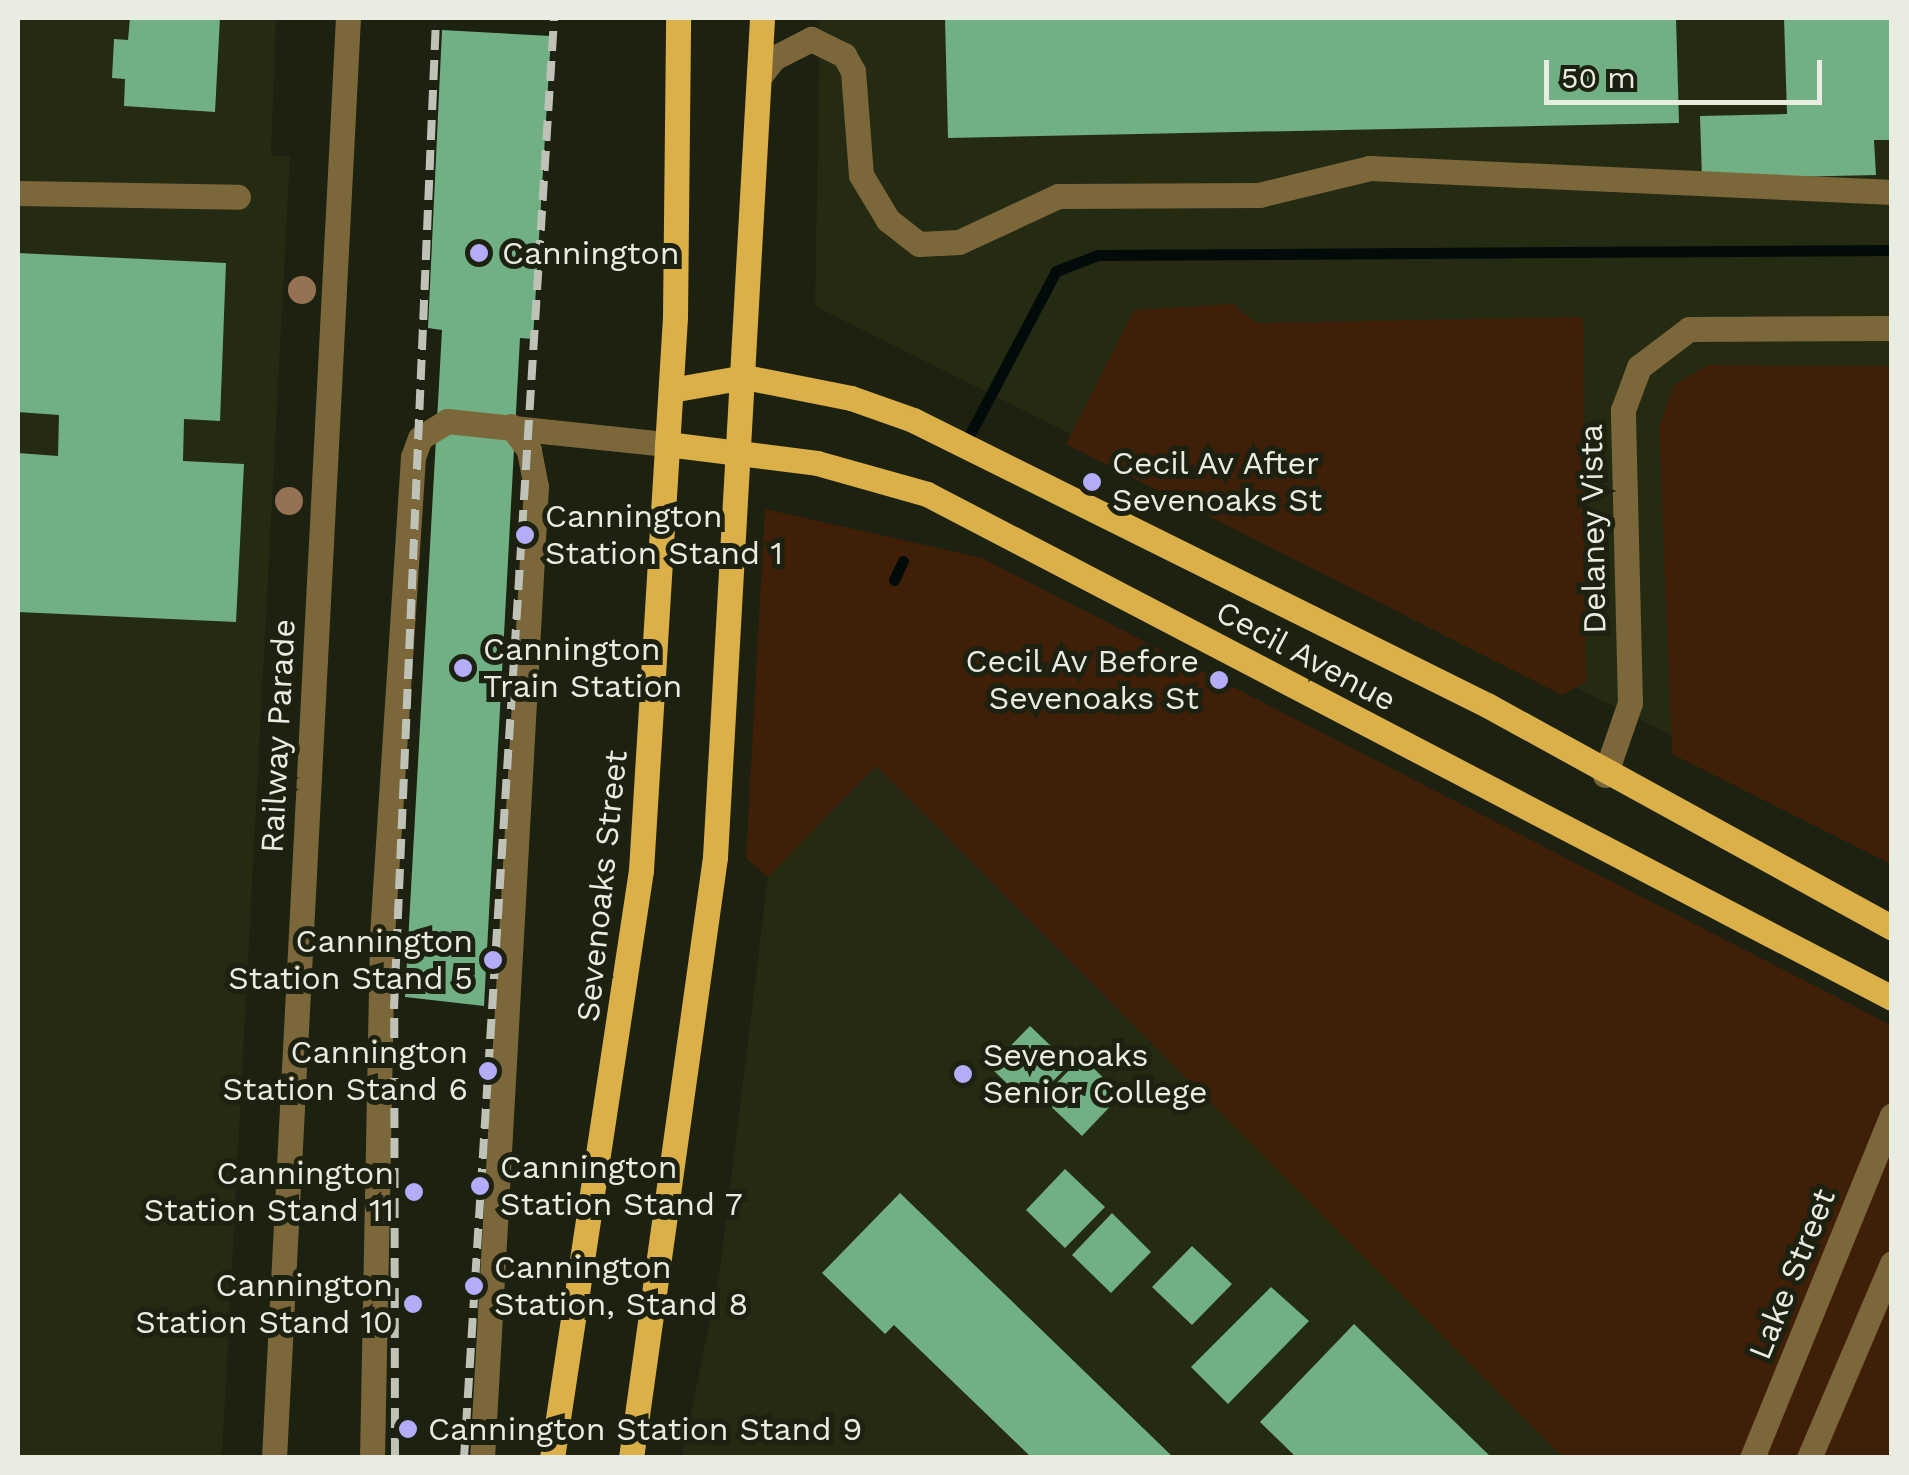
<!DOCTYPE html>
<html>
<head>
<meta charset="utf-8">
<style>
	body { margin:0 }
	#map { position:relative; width:1909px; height:1475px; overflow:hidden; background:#1d2110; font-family:"Work Sans",sans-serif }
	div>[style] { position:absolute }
	.built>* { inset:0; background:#252a13 }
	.green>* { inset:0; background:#401f09 }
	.stream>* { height:11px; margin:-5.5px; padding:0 5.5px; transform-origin:5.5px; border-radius:5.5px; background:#020b09 }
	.building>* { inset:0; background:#71b084 }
	.minor>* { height:25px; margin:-12.5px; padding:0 12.5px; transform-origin:12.5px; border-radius:12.5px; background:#7c673a }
	.major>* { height:25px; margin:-12.5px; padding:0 12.5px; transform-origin:12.5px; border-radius:12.5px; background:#dcb049 }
	.rail>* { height:8px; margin-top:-4px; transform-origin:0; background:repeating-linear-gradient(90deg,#bfc2b6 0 20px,transparent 0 30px) }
	.trees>* { width:28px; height:28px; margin:-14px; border-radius:50%; background:#967254 }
	.dots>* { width:28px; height:28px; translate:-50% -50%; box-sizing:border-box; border:5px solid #1d2110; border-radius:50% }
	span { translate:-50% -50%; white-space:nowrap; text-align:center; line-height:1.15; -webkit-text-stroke:10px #1d2110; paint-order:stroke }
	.poi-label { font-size:32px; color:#e9ece1 }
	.left { translate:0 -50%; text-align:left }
	.right { translate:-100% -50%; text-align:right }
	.street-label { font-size:32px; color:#e9ece1 }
	.frame { position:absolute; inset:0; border:20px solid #e9ece1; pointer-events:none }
	.scale { position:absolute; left:1544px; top:60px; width:278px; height:45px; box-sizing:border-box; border:5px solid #e9ece1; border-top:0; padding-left:12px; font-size:30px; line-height:35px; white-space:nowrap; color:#e9ece1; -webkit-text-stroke:8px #1d2110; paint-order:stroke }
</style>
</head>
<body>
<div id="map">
	<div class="built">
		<i style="clip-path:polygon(18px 18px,276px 18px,271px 155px,290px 157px,222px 1457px,18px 1457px)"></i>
		<i style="clip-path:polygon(820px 18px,1891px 18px,1891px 845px,815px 306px)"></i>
		<i style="clip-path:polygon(875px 765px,1563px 1457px,682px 1458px,720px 1270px,768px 877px)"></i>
	</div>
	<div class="green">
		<i style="clip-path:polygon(1233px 304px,1256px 323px,1583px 317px,1586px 682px,1562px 695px,1066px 444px,1134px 310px)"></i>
		<i style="clip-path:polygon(1708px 365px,1891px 366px,1891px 864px,1672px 754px,1659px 427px,1674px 385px)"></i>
		<i style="clip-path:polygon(765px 509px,982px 558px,1891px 1025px,1891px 1457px,1563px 1457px,876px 766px,768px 877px,746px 858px)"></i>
	</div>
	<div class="stream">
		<i style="left:970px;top:434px;width:184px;rotate:-62.2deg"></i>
		<i style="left:1056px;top:271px;width:45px;rotate:-20.9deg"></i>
		<i style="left:1098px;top:255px;width:794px;rotate:-0.36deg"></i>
		<i style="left:894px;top:580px;width:21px;rotate:-65deg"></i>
	</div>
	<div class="building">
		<i style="clip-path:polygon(130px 18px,220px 18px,215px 112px,124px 106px,125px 79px,112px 78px,114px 39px,128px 40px)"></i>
		<i style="clip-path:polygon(945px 18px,1676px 18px,1679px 123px,948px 138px)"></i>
		<i style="clip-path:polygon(1784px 18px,1892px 18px,1892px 140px,1874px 140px,1876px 175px,1702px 179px,1700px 116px,1787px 114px)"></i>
		<i style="clip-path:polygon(442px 30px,551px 36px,533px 339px,520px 338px,484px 1006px,405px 997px,442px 330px,428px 328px)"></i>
		<i style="clip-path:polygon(18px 253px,226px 263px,220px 421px,184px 419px,183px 461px,244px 464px,236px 622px,18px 612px,18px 453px,58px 456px,59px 415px,18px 412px)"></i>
		<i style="clip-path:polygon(1030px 1026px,1070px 1064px,1029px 1105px,990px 1067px)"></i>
		<i style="clip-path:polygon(1082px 1057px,1121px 1095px,1082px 1136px,1042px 1098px)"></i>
		<i style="clip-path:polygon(1065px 1169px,1105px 1207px,1065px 1248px,1026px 1210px)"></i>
		<i style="clip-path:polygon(900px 1193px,1174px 1458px,1032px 1458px,894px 1325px,885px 1334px,822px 1273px)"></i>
		<i style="clip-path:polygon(1112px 1213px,1151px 1252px,1111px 1293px,1072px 1255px)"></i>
		<i style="clip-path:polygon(1192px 1246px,1232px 1284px,1192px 1325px,1152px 1287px)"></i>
		<i style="clip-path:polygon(1271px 1287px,1309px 1321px,1228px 1404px,1191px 1367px)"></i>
		<i style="clip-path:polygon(1354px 1324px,1492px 1458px,1297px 1458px,1260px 1422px)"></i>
	</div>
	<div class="minor">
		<i style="left:759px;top:77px;width:24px;rotate:-52deg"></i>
		<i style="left:774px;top:58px;width:42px;rotate:-27.2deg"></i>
		<i style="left:811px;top:39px;width:37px;rotate:26deg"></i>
		<i style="left:844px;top:55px;width:18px;rotate:61deg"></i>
		<i style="left:853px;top:71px;width:104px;rotate:85.6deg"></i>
		<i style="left:861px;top:175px;width:52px;rotate:59deg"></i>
		<i style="left:888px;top:220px;width:39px;rotate:38deg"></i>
		<i style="left:919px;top:244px;width:40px;rotate:-2.9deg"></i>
		<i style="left:959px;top:242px;width:109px;rotate:-24.9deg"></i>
		<i style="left:1058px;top:196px;width:201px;rotate:-0.3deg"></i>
		<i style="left:1259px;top:195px;width:114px;rotate:-13.7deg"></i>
		<i style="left:1370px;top:168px;width:523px;rotate:2.63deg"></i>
		<i style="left:18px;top:193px;width:220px;rotate:1deg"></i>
		<i style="left:1605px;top:775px;width:76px;rotate:-70.9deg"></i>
		<i style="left:1630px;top:703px;width:293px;rotate:-91.4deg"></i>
		<i style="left:1623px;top:410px;width:46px;rotate:-69.6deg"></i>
		<i style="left:1639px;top:367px;width:63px;rotate:-37.2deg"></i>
		<i style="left:1689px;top:329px;width:203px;rotate:-0.3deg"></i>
		<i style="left:274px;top:1458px;width:1442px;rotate:-87.06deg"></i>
		<i style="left:372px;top:1458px;width:522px;rotate:-88.9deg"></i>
		<i style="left:382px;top:936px;width:480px;rotate:-86.3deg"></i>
		<i style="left:413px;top:457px;width:20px;rotate:-70deg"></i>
		<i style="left:420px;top:438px;width:32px;rotate:-32deg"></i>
		<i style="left:447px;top:421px;width:221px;rotate:6deg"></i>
		<i style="left:482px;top:1458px;width:973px;rotate:-86.82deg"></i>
		<i style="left:536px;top:487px;width:38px;rotate:-101deg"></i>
		<i style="left:529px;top:450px;width:30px;rotate:-127deg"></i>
		<i style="left:1752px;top:1458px;width:370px;rotate:-67.8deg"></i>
		<i style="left:1809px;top:1458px;width:212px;rotate:-66.9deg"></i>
	</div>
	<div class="major">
		<i style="left:671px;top:390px;width:75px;rotate:-10deg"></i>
		<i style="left:745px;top:377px;width:108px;rotate:11.2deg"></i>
		<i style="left:851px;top:398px;width:66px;rotate:19.5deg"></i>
		<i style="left:913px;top:420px;width:641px;rotate:26.41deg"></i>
		<i style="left:1487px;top:705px;width:462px;rotate:28.8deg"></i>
		<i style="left:667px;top:444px;width:151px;rotate:7.2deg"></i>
		<i style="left:817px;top:463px;width:114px;rotate:15.7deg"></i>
		<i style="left:927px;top:494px;width:1089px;rotate:27.58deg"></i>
		<i style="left:552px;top:1458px;width:595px;rotate:-81.39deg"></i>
		<i style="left:641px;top:870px;width:554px;rotate:-86.48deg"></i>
		<i style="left:675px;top:317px;width:299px;rotate:-89.4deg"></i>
		<i style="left:631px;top:1458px;width:607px;rotate:-82.04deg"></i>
		<i style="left:715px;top:857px;width:840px;rotate:-86.79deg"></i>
	</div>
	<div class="rail">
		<i style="left:395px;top:1458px;width:449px;rotate:-90.1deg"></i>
		<i style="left:394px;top:1009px;width:992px;rotate:-87.57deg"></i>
		<i style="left:464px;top:1458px;width:1443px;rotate:-86.42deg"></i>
	</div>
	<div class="trees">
		<i style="left:302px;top:290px"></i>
		<i style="left:289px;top:501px"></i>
	</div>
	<div class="dots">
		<i style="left:479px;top:253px;background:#b4acf9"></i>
		<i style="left:1092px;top:482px;background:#b4acf9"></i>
		<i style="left:525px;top:535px;background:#b4acf9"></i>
		<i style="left:463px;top:668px;background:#b4acf9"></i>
		<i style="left:1219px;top:680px;background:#b4acf9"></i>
		<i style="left:493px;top:960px;background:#b4acf9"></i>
		<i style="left:488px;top:1071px;background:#b4acf9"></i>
		<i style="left:963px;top:1074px;background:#b4acf9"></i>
		<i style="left:480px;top:1186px;background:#b4acf9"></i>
		<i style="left:414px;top:1192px;background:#b4acf9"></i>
		<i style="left:474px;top:1286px;background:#b4acf9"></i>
		<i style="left:413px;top:1304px;background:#b4acf9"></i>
		<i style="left:408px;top:1429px;background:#b4acf9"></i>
	</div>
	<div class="poi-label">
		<span class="left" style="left:502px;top:253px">Cannington</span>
		<span class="left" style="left:1112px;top:482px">Cecil Av After<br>Sevenoaks St</span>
		<span class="left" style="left:545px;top:535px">Cannington<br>Station Stand 1</span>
		<span class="left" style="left:483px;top:668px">Cannington<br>Train Station</span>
		<span class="right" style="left:1199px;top:680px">Cecil Av Before<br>Sevenoaks St</span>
		<span class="right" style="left:473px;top:960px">Cannington<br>Station Stand 5</span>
		<span class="right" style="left:468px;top:1071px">Cannington<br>Station Stand 6</span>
		<span class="left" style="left:983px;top:1074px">Sevenoaks<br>Senior College</span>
		<span class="left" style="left:500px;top:1186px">Cannington<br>Station Stand 7</span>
		<span class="right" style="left:394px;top:1192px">Cannington<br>Station Stand 11</span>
		<span class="left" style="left:494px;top:1286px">Cannington<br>Station, Stand 8</span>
		<span class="right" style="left:393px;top:1304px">Cannington<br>Station Stand 10</span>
		<span class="left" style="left:428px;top:1429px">Cannington Station Stand 9</span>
	</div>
	<div class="street-label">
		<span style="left:1593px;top:529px;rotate:-91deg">Delaney Vista</span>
		<span style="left:1306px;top:656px;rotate:28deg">Cecil Avenue</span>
		<span style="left:278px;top:736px;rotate:-87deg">Railway Parade</span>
		<span style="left:602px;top:886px;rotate:-84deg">Sevenoaks Street</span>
		<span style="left:1792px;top:1274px;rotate:-68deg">Lake Street</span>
	</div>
	<div class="frame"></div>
	<div class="scale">50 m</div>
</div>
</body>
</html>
